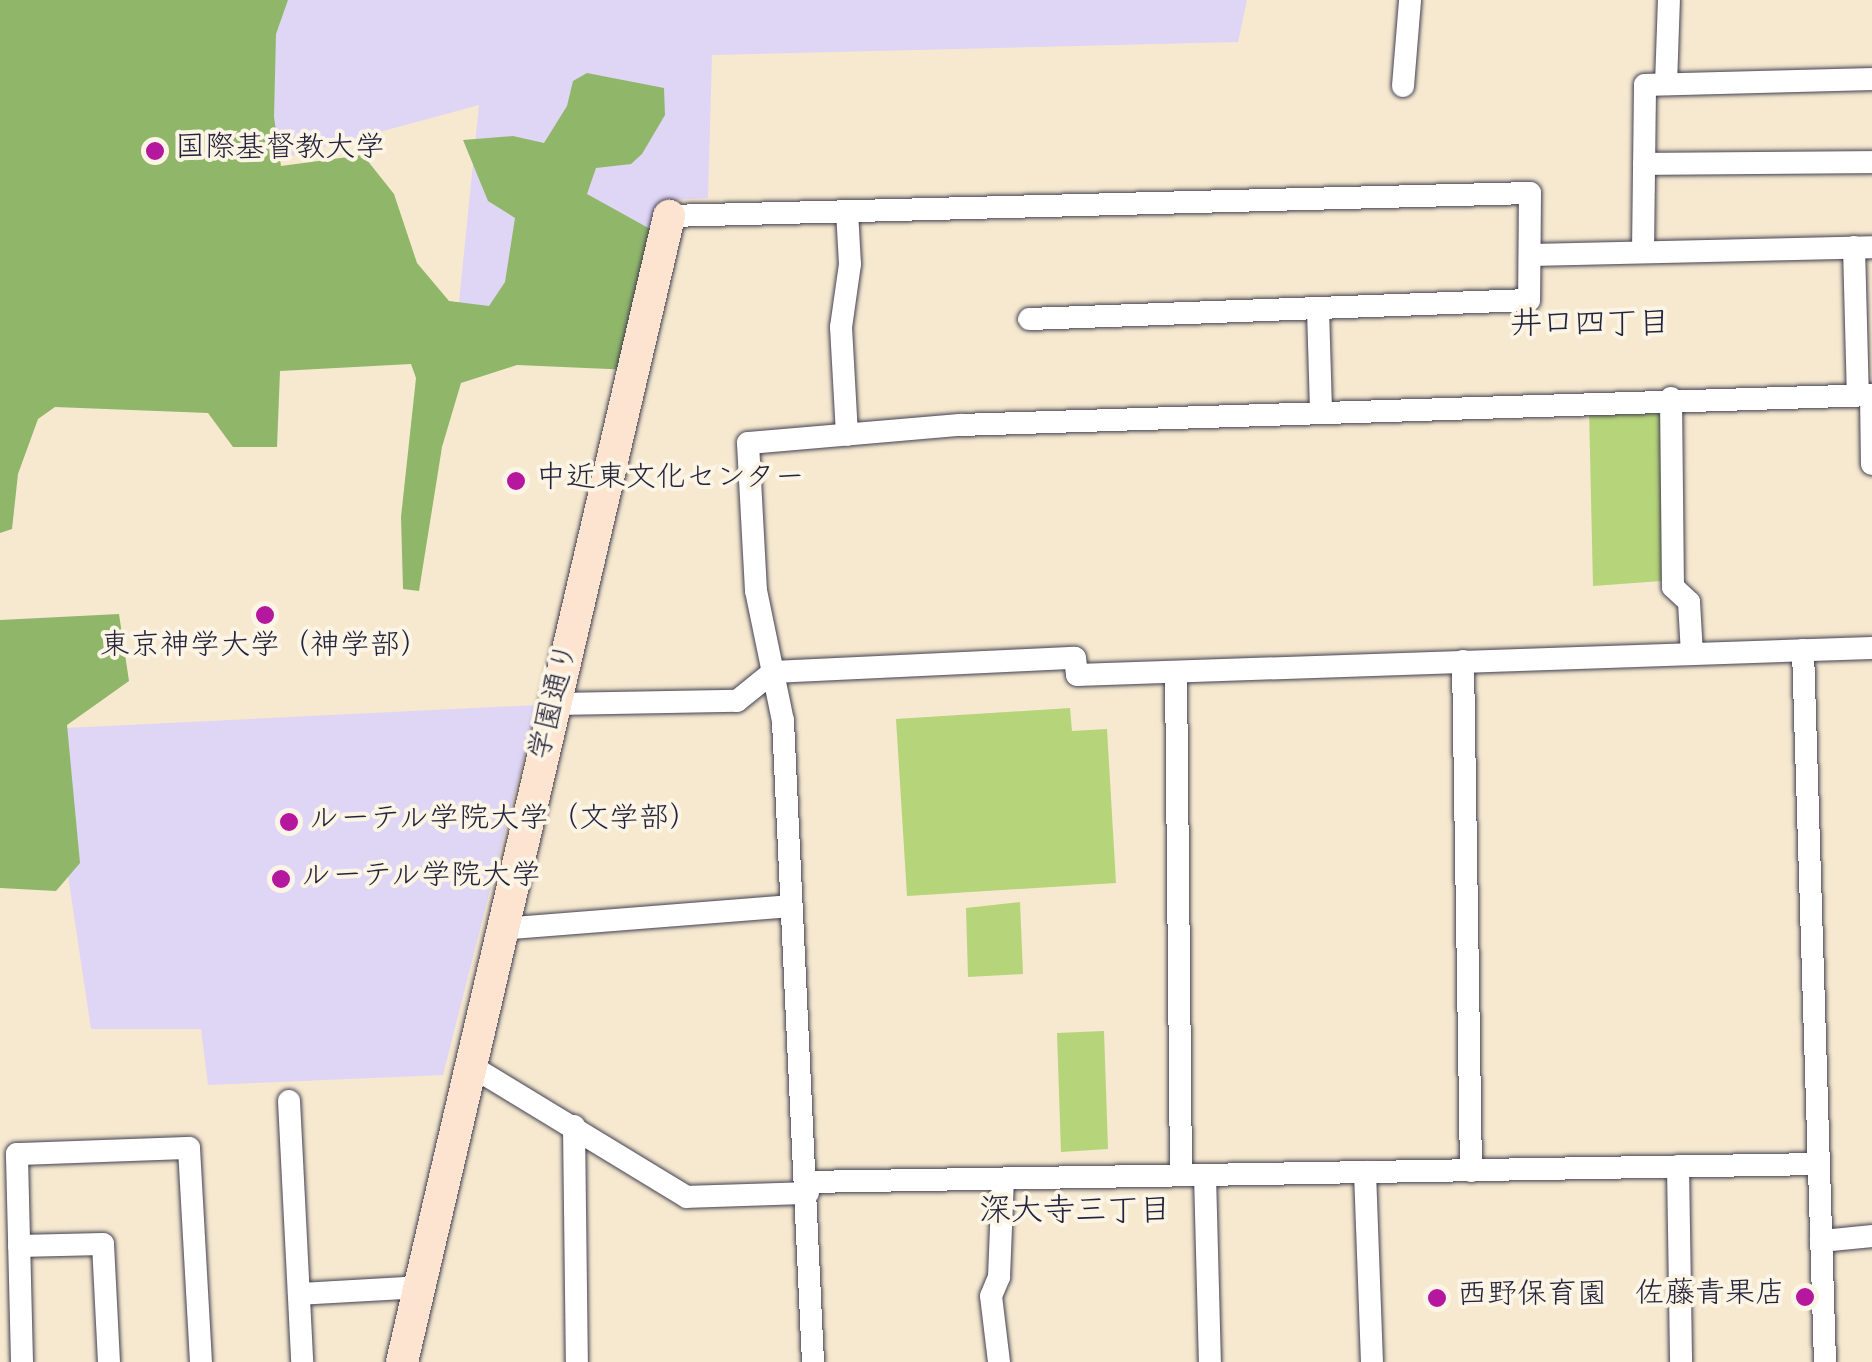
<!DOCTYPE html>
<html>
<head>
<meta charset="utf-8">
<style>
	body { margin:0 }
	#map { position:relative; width:1872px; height:1362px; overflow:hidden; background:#f6e9d0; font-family:"Gochi Hand","Klee One",sans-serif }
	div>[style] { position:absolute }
	.built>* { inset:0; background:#dfd5f5 }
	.green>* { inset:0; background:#b6d47a }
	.forest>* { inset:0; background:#90b66a }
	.roads { filter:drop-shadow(0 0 2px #424051) drop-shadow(0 0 2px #424051) }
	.street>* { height:22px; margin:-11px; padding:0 11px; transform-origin:11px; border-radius:11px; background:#fff }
	.secondary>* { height:32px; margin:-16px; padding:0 16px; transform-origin:16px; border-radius:16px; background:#fde4d1 }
	.dots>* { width:28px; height:28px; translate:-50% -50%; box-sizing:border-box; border:5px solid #fcf5e5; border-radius:50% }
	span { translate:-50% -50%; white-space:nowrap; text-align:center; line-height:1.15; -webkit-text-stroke:8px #fcf5e5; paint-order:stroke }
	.poi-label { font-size:30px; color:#22223b }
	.left { translate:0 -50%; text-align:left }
	.right { translate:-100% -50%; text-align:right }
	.street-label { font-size:30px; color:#22223b }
	.neighbourhood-label { font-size:32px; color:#22223b }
</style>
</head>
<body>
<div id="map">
	<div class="built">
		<i style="clip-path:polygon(0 0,1247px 0,1238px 42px,712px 55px,708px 198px,670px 200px,633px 357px,453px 361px,479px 105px,0 235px)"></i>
		<i style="clip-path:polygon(537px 705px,443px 1075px,208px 1085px,201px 1029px,91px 1029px,46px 729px)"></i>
	</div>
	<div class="green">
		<i style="clip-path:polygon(1665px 408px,1675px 580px,1593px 586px,1589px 409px)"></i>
		<i style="clip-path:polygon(1070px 708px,1072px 731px,1107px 729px,1116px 883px,907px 896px,896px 719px)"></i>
		<i style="clip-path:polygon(1020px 902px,1023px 974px,968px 977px,966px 908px)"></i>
		<i style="clip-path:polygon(1104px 1031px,1108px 1149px,1061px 1152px,1057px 1033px)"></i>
	</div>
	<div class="forest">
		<i style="clip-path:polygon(0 0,288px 0,276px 34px,274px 117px,281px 166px,363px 155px,394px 194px,417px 263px,449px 301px,489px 306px,505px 282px,515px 218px,488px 201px,463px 140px,513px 136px,544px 143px,567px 106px,573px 81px,587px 73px,664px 88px,665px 115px,642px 154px,631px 164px,596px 168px,587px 194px,652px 230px,632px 370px,517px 365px,461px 383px,442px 447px,419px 591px,403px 589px,401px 517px,416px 378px,411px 364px,280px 371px,277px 447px,233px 447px,208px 413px,55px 407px,38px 419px,18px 474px,12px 529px,0 533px)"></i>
		<i style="clip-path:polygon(119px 614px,129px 681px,67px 725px,80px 863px,56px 891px,0 888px,0 620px)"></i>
	</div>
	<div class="roads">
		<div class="street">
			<i style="left:1666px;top:84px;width:84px;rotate:-88deg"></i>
			<i style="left:1403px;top:86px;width:86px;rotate:-85.3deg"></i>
			<i style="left:1644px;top:164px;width:228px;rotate:-0.5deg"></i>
			<i style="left:847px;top:211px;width:53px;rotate:86.8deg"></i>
			<i style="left:850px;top:264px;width:64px;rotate:98.1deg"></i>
			<i style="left:841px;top:327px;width:108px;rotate:86.8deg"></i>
			<i style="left:669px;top:216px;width:861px;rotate:-1.53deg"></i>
			<i style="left:1530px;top:193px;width:107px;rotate:90.5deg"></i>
			<i style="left:1529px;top:300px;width:500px;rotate:177.82deg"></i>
			<i style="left:1854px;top:247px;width:148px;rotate:88.5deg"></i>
			<i style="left:1643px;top:252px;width:167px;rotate:-89.3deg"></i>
			<i style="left:1645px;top:85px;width:227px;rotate:-1.5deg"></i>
			<i style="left:1531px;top:255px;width:341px;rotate:-1.3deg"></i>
			<i style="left:1318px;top:309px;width:102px;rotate:88.3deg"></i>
			<i style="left:1871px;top:395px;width:69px;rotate:89.2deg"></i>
			<i style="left:1671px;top:398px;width:189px;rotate:89.4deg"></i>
			<i style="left:1673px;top:587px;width:22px;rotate:43deg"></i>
			<i style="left:1689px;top:602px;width:52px;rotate:86.7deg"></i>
			<i style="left:1803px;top:650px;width:712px;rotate:88.23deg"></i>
			<i style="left:1463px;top:661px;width:510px;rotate:89.1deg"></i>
			<i style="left:1176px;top:672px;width:503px;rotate:89.43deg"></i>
			<i style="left:557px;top:704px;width:180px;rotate:-1deg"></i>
			<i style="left:737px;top:701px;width:46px;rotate:-38.9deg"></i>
			<i style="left:773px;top:672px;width:302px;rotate:-2.7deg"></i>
			<i style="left:1075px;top:658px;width:17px;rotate:83deg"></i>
			<i style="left:1077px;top:675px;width:795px;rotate:-1.95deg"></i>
			<i style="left:500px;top:929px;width:291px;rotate:-4.5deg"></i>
			<i style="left:473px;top:1067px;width:250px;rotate:31.3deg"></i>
			<i style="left:687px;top:1197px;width:121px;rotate:-1.9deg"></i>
			<i style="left:289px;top:1101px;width:261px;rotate:87.1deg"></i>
			<i style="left:574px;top:1126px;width:236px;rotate:89.3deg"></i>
			<i style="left:1678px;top:1166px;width:196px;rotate:89.1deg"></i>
			<i style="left:1365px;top:1172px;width:190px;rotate:87.9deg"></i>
			<i style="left:1205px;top:1175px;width:187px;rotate:88.5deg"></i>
			<i style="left:807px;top:1182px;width:1011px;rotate:-1.02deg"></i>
			<i style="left:1821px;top:1241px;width:51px;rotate:-5.6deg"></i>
			<i style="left:19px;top:1246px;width:84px;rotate:-1.4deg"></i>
			<i style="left:103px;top:1244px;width:118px;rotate:87.1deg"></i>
			<i style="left:299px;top:1294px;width:121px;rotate:-3.3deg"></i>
			<i style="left:22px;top:1362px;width:208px;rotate:-91.4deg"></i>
			<i style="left:17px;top:1154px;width:172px;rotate:-2deg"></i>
			<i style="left:189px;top:1148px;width:214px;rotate:86.8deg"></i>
			<i style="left:813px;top:1362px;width:642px;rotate:-92.68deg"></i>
			<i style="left:783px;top:721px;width:133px;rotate:-101.7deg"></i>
			<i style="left:756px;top:591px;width:148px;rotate:-93.1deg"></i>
			<i style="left:748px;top:443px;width:213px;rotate:-4.9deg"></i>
			<i style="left:960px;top:425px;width:912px;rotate:-1.88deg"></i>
			<i style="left:999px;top:1362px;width:66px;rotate:-96.9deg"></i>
			<i style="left:991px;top:1296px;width:21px;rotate:-67deg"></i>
			<i style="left:999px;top:1277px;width:98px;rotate:-87.7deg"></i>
		</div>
		<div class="secondary">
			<i style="left:402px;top:1362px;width:1177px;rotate:-76.88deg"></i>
		</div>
	</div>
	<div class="dots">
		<i style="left:155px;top:151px;background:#b5179e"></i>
		<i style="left:516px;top:481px;background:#b5179e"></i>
		<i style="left:265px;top:615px;background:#b5179e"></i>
		<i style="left:289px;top:822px;background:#b5179e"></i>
		<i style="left:281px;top:879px;background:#b5179e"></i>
		<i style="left:1805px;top:1297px;background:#b5179e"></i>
		<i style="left:1437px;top:1298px;background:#b5179e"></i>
	</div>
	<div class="poi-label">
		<span class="left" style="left:175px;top:151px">国際基督教大学</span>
		<span class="left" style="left:536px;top:481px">中近東文化センター</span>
		<span style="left:265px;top:649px">東京神学大学（神学部）</span>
		<span class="left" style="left:309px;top:822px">ルーテル学院大学（文学部）</span>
		<span class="left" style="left:301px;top:879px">ルーテル学院大学</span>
		<span class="right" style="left:1785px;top:1297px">佐藤青果店</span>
		<span class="left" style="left:1457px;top:1298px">西野保育園</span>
	</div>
	<div class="street-label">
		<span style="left:557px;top:702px;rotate:-76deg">学園通り</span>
	</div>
	<div class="neighbourhood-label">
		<span style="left:1590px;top:327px">井口四丁目</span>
		<span style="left:1075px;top:1214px">深大寺三丁目</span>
	</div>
</div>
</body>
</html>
